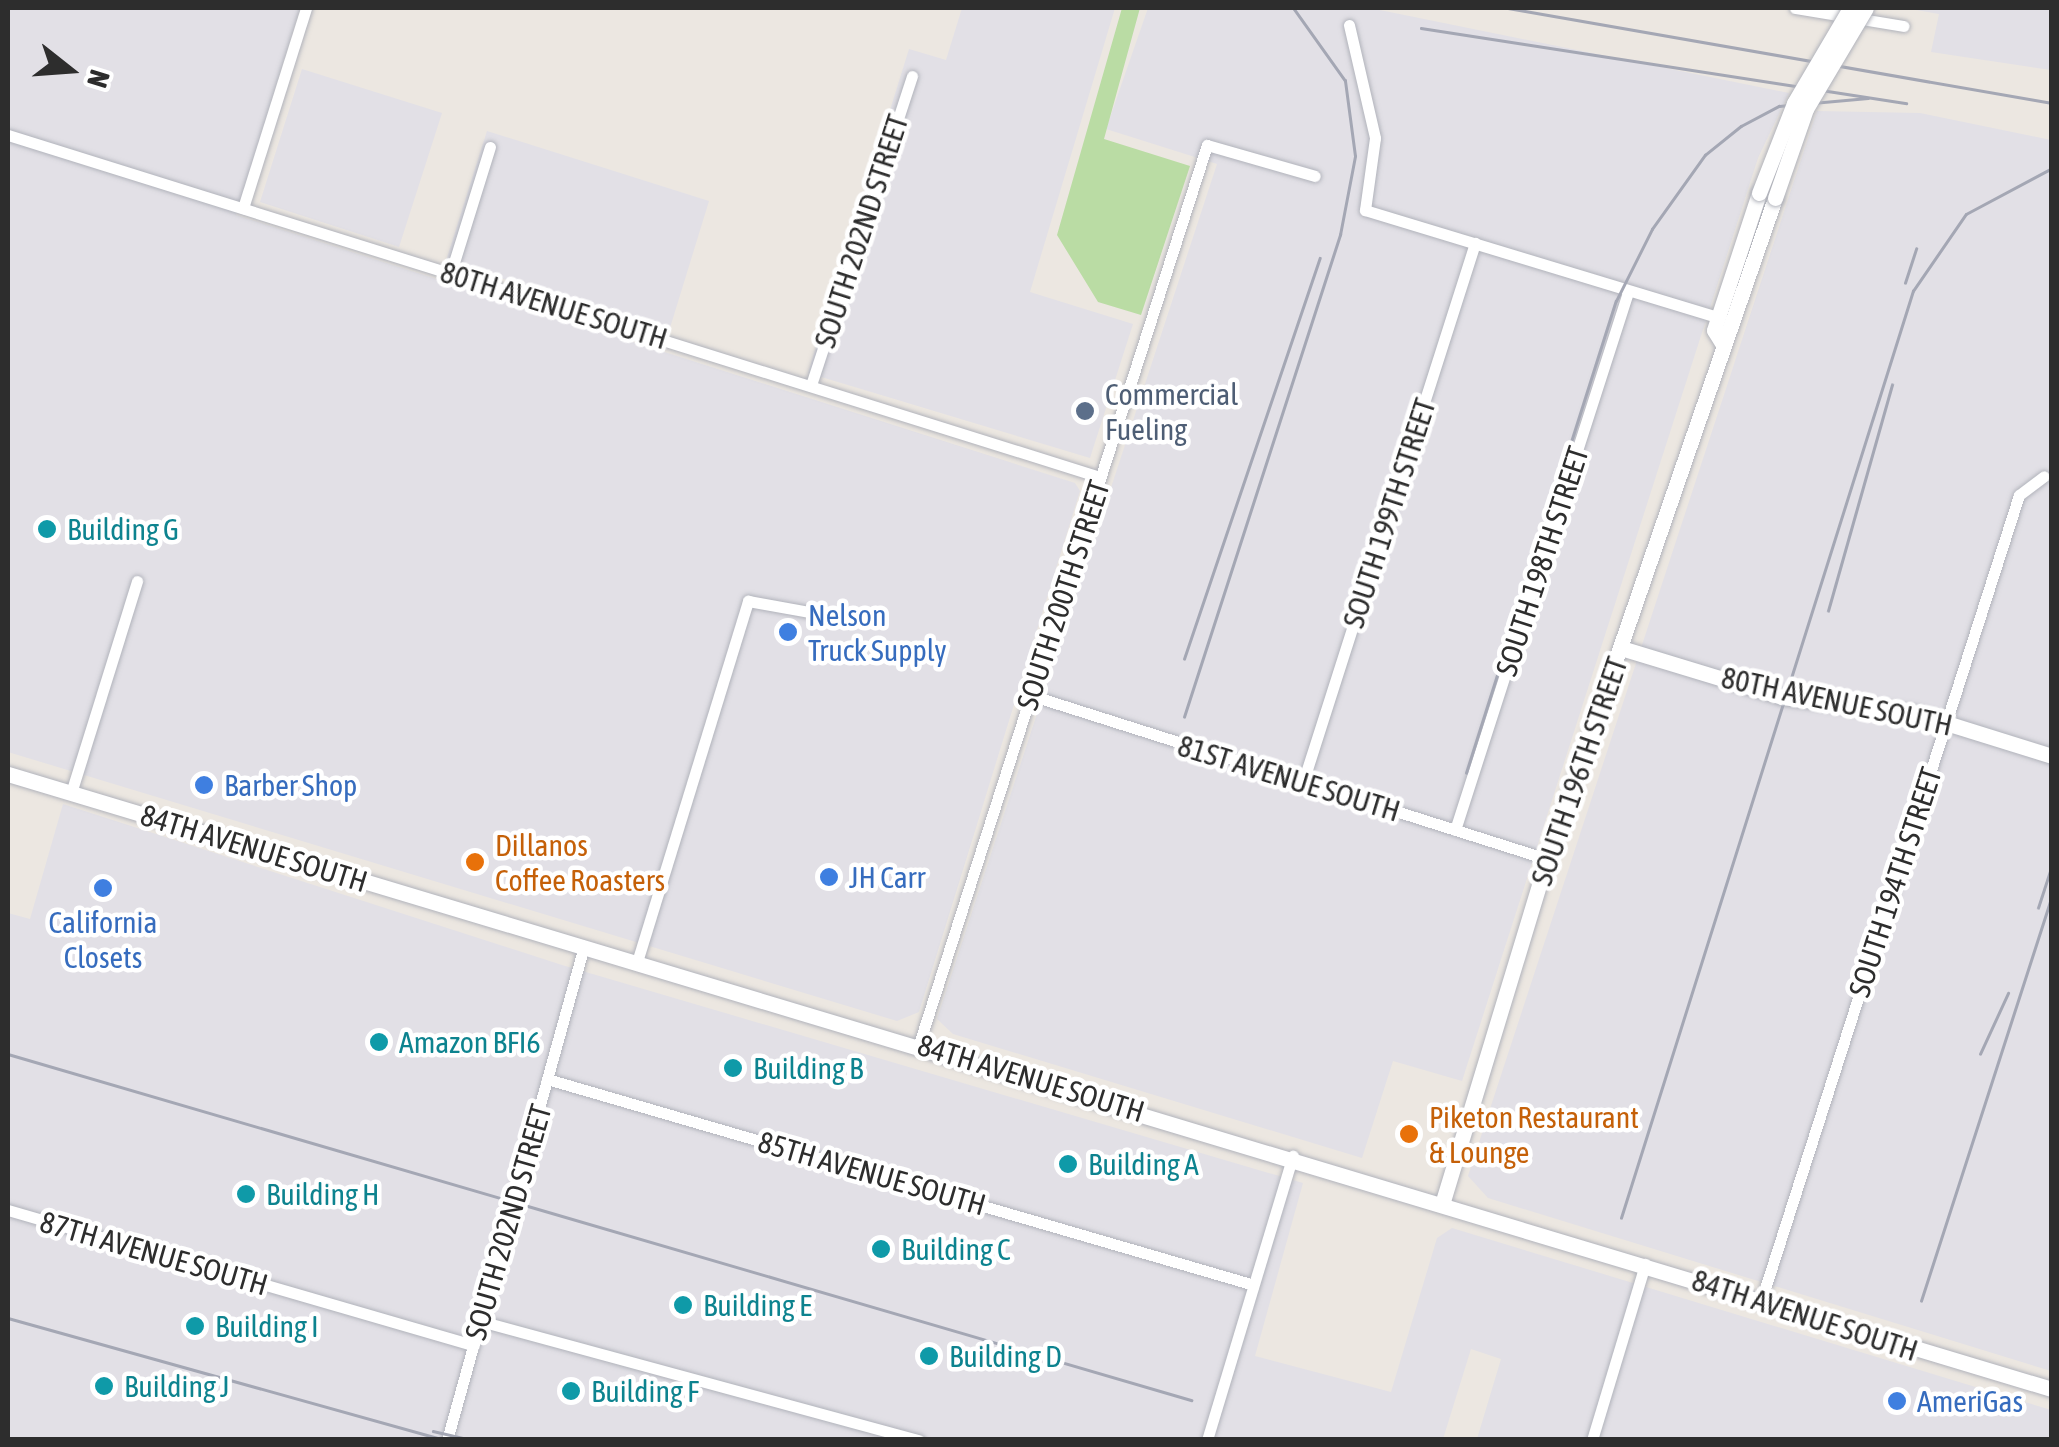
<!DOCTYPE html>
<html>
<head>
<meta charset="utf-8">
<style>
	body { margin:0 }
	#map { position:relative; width:2059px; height:1447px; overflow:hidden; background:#ece7e1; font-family:"Asap Condensed",sans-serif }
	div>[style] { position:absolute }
	.industrial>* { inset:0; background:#e2e0e6 }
	.green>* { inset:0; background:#badca4 }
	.roads { filter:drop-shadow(0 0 2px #b1b3bb) drop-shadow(0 0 2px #b1b3bb) }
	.street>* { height:11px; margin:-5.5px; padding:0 5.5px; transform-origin:5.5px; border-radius:5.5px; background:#fff }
	.secondary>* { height:15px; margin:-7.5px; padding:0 7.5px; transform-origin:7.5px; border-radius:7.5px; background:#fff }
	.rail>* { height:2.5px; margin:-1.25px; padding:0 1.25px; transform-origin:1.25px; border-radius:1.25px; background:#a4a7b4 }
	.bridges { filter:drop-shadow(0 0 2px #b1b3bb) drop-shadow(0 0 2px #b1b3bb) }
	.secondary-bridge>* { height:15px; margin:-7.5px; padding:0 7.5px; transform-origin:7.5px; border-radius:7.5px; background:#fff }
	.dots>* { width:28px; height:28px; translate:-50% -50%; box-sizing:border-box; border:5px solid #fff; border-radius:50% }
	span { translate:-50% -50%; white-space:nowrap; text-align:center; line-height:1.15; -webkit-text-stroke:9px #fff; paint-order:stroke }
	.street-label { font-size:30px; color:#2d2d2d }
	.service-label { font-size:30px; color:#4e5e75 }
	.left { translate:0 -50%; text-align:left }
	.culture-label { font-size:30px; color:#0d838f }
	.shop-label { font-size:30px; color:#366cbe }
	.food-label { font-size:30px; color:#c56008 }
	.frame { position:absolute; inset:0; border:10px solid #2d2d2d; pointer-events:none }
	.north { position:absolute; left:20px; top:20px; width:100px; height:100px; -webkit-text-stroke:8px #fff; paint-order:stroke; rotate:107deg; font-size:28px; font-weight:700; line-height:40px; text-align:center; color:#2d2d2d }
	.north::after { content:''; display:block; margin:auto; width:35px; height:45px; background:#2d2d2d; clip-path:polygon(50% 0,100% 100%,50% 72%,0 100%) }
</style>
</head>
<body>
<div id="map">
	<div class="industrial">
		<i style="clip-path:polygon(8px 8px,300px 8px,236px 215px,1075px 483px,1080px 491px,919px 1012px,897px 1021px,8px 752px)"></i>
		<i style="clip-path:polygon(962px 8px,1115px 8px,1030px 292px,1133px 324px,1090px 458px,808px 373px,909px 49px,946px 60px)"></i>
		<i style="clip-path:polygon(1148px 8px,1370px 8px,1789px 93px,1758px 158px,1462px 1081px,1393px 1061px,1362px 1158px,953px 1034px,937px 1019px,1217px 164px,1106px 129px)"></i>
		<i style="clip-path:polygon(1905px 8px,2051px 8px,2051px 70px,1931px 52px,1939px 14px)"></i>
		<i style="clip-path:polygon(302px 69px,442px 113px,399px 247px,260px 202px)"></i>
		<i style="clip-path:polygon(1817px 111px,1920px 113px,2051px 140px,2051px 1371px,1488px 1198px,1468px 1176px)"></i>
		<i style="clip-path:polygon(487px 131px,709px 201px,669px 331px,446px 261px)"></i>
		<i style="clip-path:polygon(63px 804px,562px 965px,1303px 1183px,1255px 1356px,1391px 1392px,1437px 1238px,1452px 1228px,2051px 1410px,2051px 1439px,1477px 1439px,1501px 1359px,1471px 1349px,1443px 1439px,8px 1439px,8px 913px,30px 919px)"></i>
	</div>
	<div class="green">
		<i style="clip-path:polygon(1122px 8px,1140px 8px,1104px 139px,1190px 166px,1141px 315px,1098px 302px,1057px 235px)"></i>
	</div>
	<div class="roads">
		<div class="street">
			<i style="left:1795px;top:8px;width:110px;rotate:9.4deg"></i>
			<i style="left:1349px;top:25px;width:116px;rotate:77deg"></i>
			<i style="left:1375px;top:138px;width:73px;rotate:97.9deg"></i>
			<i style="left:1365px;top:210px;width:369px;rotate:16.9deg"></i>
			<i style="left:8px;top:135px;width:1144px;rotate:17.39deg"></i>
			<i style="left:243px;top:208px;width:210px;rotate:-72.5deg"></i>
			<i style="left:451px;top:272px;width:131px;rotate:-72.7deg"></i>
			<i style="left:811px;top:385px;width:325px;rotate:-71.9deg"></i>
			<i style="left:1030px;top:695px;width:542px;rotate:17.6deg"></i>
			<i style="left:1303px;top:782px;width:566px;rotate:-72.3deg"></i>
			<i style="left:71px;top:793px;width:222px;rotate:-72.7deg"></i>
			<i style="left:1455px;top:830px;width:565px;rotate:-72.17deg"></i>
			<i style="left:637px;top:962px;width:378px;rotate:-72.9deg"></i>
			<i style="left:748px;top:601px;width:73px;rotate:10.2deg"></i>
			<i style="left:919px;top:1044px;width:944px;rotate:-72.24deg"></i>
			<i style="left:1207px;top:145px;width:112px;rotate:16deg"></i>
			<i style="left:547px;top:1079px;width:736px;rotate:16.24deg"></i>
			<i style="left:8px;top:1210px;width:485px;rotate:16.2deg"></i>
			<i style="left:1761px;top:1301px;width:846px;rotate:-72.25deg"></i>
			<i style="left:2019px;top:495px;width:31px;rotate:-37deg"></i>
			<i style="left:480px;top:1321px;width:455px;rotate:15.2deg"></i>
			<i style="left:447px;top:1440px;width:513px;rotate:-74.5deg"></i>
			<i style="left:1207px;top:1440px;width:297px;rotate:-73.2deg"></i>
			<i style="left:1592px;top:1440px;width:184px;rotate:-73.2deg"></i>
		</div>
		<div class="secondary">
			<i style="left:1722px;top:343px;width:15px;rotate:-122deg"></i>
			<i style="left:1714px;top:330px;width:144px;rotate:-71.8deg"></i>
			<i style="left:1621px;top:648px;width:168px;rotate:16.9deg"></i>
			<i style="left:1782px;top:697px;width:133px;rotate:6.9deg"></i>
			<i style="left:1914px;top:713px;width:145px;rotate:17.3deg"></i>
			<i style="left:8px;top:774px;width:2135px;rotate:16.75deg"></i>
			<i style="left:1443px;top:1201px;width:357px;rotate:-73.1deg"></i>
			<i style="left:1547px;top:859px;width:699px;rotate:-70.97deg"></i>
		</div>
	</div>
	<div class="rail">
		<i style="left:1508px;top:8px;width:552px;rotate:9.91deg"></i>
		<i style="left:1421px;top:28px;width:491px;rotate:8.8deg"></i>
		<i style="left:1905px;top:283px;width:36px;rotate:-72deg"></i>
		<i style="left:1828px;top:611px;width:235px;rotate:-74.2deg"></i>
		<i style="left:1184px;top:659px;width:423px;rotate:-71.3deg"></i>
		<i style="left:1184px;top:717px;width:507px;rotate:-72.07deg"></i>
		<i style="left:1340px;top:235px;width:80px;rotate:-79.2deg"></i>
		<i style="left:1355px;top:156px;width:76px;rotate:-97.6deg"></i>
		<i style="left:1345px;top:81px;width:90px;rotate:-125.5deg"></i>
		<i style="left:1466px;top:773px;width:495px;rotate:-72.4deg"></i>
		<i style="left:1616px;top:301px;width:80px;rotate:-63.4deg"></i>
		<i style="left:1652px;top:229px;width:91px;rotate:-54.4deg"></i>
		<i style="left:1705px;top:155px;width:46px;rotate:-38.9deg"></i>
		<i style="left:1741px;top:126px;width:43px;rotate:-27.8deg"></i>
		<i style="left:1779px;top:106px;width:89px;rotate:-5.1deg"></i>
		<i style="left:2038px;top:908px;width:45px;rotate:-72deg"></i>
		<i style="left:8px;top:1054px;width:1233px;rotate:16.3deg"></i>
		<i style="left:1980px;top:1054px;width:67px;rotate:-65.3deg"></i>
		<i style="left:1621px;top:1218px;width:972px;rotate:-72.52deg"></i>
		<i style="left:1913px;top:291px;width:93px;rotate:-55.5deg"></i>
		<i style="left:1966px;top:214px;width:98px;rotate:-28.1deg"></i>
		<i style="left:1921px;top:1301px;width:426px;rotate:-72.1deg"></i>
		<i style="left:8px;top:1318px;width:455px;rotate:15.6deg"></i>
		<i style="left:433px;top:1431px;width:39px;rotate:13deg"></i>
	</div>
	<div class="bridges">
		<div class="secondary-bridge">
			<i style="left:1759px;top:193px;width:97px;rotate:-68.7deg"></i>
			<i style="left:1794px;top:103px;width:110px;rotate:-59.5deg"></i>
			<i style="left:1775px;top:198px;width:94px;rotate:-70.8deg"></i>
			<i style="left:1806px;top:109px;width:117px;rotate:-59.3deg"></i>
		</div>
	</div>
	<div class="dots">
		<i style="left:1085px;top:411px;background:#5c6f8a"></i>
		<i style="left:47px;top:529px;background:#0f9aa8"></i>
		<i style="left:788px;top:632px;background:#3f7fe0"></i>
		<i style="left:204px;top:785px;background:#3f7fe0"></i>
		<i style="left:475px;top:862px;background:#e8710a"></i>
		<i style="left:829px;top:877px;background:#3f7fe0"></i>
		<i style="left:103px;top:888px;background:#3f7fe0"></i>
		<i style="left:379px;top:1042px;background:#0f9aa8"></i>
		<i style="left:733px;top:1068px;background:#0f9aa8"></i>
		<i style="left:1409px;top:1134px;background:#e8710a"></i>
		<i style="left:1068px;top:1164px;background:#0f9aa8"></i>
		<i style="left:246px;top:1194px;background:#0f9aa8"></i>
		<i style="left:881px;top:1249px;background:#0f9aa8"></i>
		<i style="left:683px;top:1305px;background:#0f9aa8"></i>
		<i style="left:195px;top:1326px;background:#0f9aa8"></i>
		<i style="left:929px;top:1356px;background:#0f9aa8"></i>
		<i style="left:104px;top:1386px;background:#0f9aa8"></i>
		<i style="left:571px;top:1391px;background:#0f9aa8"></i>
		<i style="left:1897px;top:1401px;background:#3f7fe0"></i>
	</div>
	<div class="street-label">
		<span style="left:861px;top:231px;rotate:-72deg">SOUTH 202ND STREET</span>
		<span style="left:554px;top:305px;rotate:17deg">80TH AVENUE SOUTH</span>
		<span style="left:1389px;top:513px;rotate:-72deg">SOUTH 199TH STREET</span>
		<span style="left:1542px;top:561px;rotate:-72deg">SOUTH 198TH STREET</span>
		<span style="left:1063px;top:595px;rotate:-72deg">SOUTH 200TH STREET</span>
		<span style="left:1837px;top:701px;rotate:12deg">80TH AVENUE SOUTH</span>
		<span style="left:1579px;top:771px;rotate:-71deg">SOUTH 196TH STREET</span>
		<span style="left:1289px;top:778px;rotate:17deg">81ST AVENUE SOUTH</span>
		<span style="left:254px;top:848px;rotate:17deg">84TH AVENUE SOUTH</span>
		<span style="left:1895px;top:882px;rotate:-72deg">SOUTH 194TH STREET</span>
		<span style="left:1031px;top:1078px;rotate:17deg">84TH AVENUE SOUTH</span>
		<span style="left:872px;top:1173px;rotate:16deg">85TH AVENUE SOUTH</span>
		<span style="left:508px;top:1222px;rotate:-74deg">SOUTH 202ND STREET</span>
		<span style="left:154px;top:1253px;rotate:16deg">87TH AVENUE SOUTH</span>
		<span style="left:1805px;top:1315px;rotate:18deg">84TH AVENUE SOUTH</span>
	</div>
	<div class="service-label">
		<span class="left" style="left:1105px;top:411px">Commercial<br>Fueling</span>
	</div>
	<div class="culture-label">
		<span class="left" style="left:67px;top:529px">Building G</span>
		<span class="left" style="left:399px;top:1042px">Amazon BFI6</span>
		<span class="left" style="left:753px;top:1068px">Building B</span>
		<span class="left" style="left:1088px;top:1164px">Building A</span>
		<span class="left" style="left:266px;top:1194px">Building H</span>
		<span class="left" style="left:901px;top:1249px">Building C</span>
		<span class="left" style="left:703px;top:1305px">Building E</span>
		<span class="left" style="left:215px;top:1326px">Building I</span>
		<span class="left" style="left:949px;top:1356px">Building D</span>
		<span class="left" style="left:124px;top:1386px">Building J</span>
		<span class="left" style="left:591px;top:1391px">Building F</span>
	</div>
	<div class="shop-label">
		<span class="left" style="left:808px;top:632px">Nelson<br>Truck Supply</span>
		<span class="left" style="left:224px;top:785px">Barber Shop</span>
		<span class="left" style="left:849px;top:877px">JH Carr</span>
		<span style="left:103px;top:939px">California<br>Closets</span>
		<span class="left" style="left:1917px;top:1401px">AmeriGas</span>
	</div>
	<div class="food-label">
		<span class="left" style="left:495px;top:862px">Dillanos<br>Coffee Roasters</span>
		<span class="left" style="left:1429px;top:1134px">Piketon Restaurant<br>&amp; Lounge</span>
	</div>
	<div class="frame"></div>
	<div class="north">N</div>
</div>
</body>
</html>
